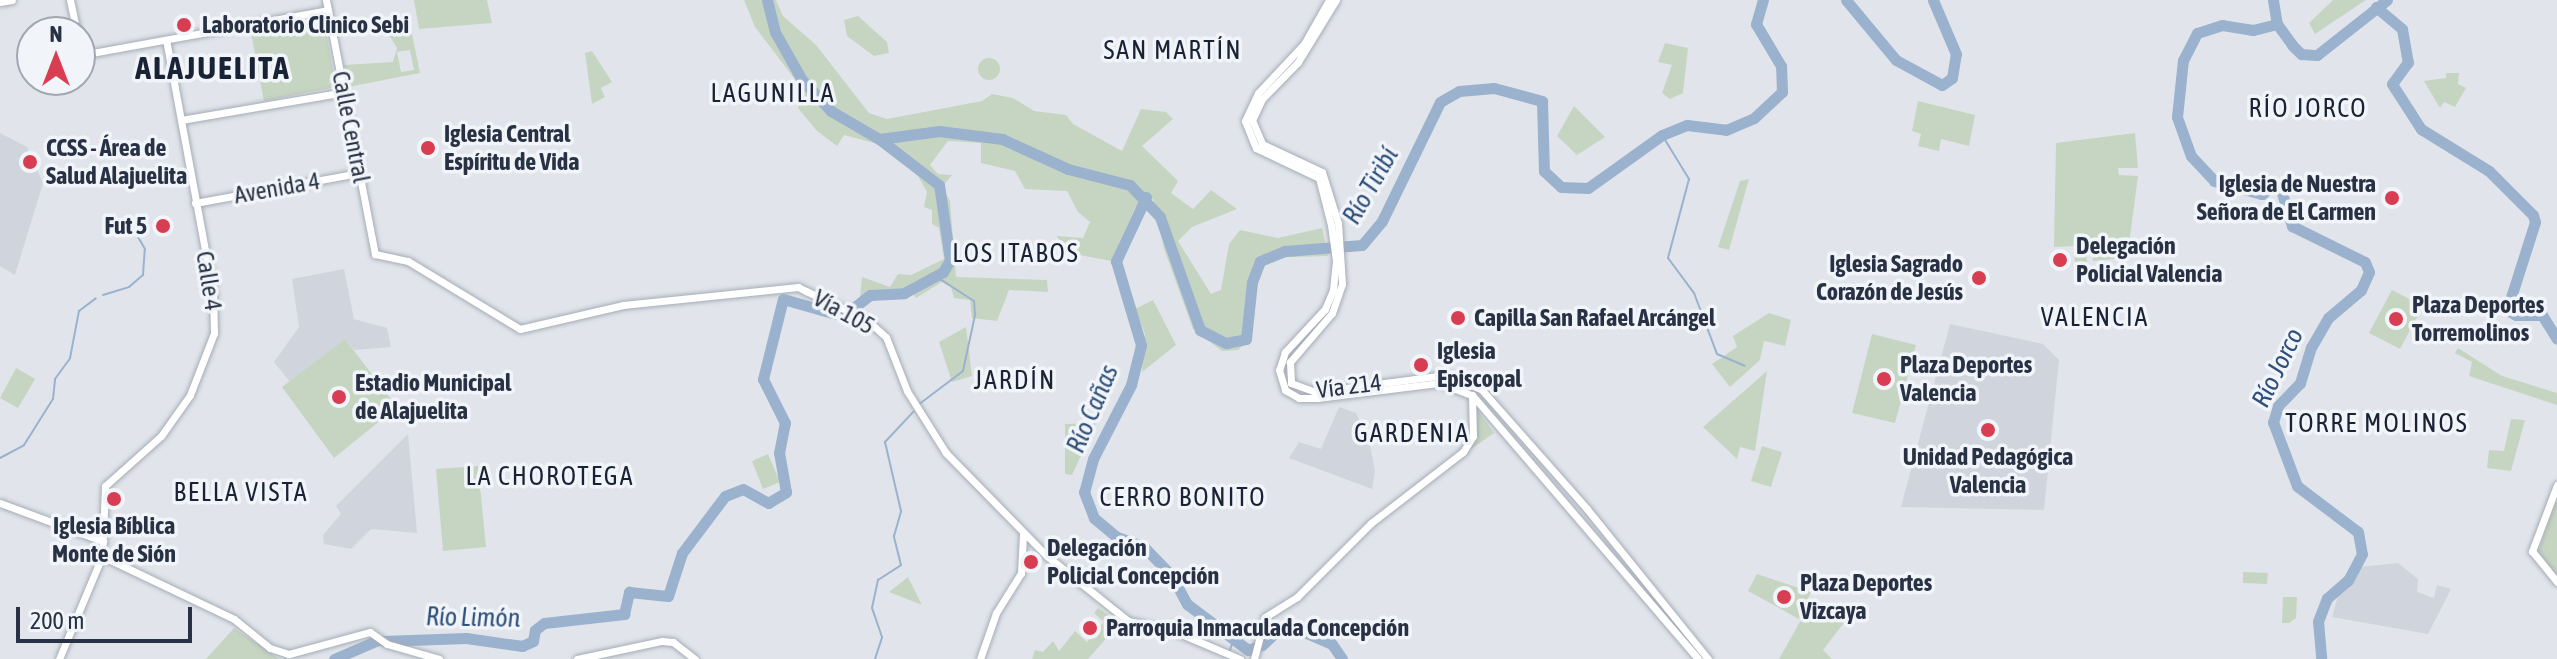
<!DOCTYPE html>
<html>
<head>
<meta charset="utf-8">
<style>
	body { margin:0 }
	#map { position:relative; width:2557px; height:659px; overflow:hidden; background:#e1e5eb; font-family:"Asap Condensed",sans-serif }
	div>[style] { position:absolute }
	.built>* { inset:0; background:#cfd4dd }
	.green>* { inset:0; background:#c6d5c2 }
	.round { border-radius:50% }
	.stream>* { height:2px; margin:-1px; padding:0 1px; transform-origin:1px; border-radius:1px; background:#9ab2cd }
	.river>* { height:11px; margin:-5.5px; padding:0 5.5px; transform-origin:5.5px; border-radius:5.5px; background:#9ab2cd }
	.roads { filter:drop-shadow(0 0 2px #a6acb6) drop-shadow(0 0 2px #a6acb6) }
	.secondary>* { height:7px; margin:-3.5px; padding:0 3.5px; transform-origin:3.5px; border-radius:3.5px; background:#fff }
	.dots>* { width:22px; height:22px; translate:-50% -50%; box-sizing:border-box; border:4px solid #f1f4f8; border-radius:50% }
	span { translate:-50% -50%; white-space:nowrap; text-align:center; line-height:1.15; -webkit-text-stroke:7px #f1f4f8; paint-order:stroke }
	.poi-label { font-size:24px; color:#283244; font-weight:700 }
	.left { translate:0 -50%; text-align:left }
	.right { translate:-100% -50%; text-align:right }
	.street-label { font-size:24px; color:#283244 }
	.neighbourhood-label { font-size:26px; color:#1a2335; letter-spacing:2px }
	.water-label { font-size:26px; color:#2f507b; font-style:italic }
	.district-label { font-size:32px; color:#1a2335; font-weight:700; letter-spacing:2px }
	.north { position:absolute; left:16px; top:16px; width:80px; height:80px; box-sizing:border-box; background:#f1f4f8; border:2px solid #a1a6b0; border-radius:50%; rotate:0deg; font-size:22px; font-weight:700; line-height:32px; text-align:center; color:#283244 }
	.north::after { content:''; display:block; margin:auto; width:28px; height:36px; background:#d93d52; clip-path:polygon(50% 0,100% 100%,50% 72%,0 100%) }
	.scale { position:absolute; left:16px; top:607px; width:176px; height:36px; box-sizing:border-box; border:4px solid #283244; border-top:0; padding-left:10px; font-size:24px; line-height:28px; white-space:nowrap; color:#283244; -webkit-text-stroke:6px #f1f4f8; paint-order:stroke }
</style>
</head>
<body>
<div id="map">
	<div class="built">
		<i style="clip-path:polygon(0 133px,27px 147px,43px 183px,15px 275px,0 266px)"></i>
		<i style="clip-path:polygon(344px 269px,354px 319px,387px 328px,391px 347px,354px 350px,345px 339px,290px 382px,274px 362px,299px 327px,292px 279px)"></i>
		<i style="clip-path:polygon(1950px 324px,2043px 344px,2059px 360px,2044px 510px,1901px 507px)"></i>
		<i style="clip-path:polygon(1339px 407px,1356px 413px,1369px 440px,1375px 471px,1372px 489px,1289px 458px,1299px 442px,1321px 449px)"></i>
		<i style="clip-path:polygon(408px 434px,417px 533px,371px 529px,351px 549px,324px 544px,323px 535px,341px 514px,336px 506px)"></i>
		<i style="clip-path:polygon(2398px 563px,2418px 579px,2417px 592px,2434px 598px,2437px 585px,2451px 589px,2428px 634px,2332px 617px,2338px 596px,2360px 567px)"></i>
	</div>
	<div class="green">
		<i style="clip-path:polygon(414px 0,487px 0,492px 23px,419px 29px)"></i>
		<i style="clip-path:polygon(744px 0,776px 0,783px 16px,816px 45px,869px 113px,887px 119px,982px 101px,992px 94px,1013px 98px,1034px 111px,1066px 115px,1073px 124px,1122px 151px,1141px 109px,1166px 112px,1173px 119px,1142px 146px,1178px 181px,1171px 193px,1193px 209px,1211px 190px,1237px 209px,1192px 227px,1178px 241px,1211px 294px,1221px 290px,1229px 244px,1240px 230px,1278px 238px,1322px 228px,1328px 256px,1261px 258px,1247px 341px,1238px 350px,1222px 351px,1193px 329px,1164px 249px,1153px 199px,1135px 208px,1111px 261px,1064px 252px,1057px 236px,1083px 238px,1090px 222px,1078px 212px,1067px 191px,1025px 189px,1015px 171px,981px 163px,981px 143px,948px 141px,930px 165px,938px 174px,952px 175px,942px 187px,950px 201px,956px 277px,1047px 280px,1048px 292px,1009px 290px,997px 321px,972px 318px,970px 300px,954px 298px,951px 287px,942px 282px,916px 298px,909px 288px,896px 296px,872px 290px,860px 298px,862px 277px,890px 287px,898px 274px,911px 275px,944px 259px,939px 228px,932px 224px,932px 210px,924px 207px,927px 192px,918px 176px,885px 146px,844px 135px,837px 146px,816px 130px,798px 108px,803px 90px,755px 27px)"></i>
		<i style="clip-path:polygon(2333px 0,2366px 0,2315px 34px,2309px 23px)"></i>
		<i style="clip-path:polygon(323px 15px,336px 87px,264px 101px,250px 28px)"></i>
		<i style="clip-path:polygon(858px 16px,887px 42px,889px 53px,874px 56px,847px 36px,844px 20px)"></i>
		<i style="clip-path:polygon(evenodd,394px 34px,412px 34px,420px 73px,348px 87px,344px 65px,393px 62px,397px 48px,389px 35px,394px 34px,410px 50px,414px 70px,401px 72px,397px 52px,410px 50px)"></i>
		<i style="clip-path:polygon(1665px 43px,1688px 48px,1683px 93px,1670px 99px,1662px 93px,1672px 65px,1658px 62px)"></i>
		<i style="clip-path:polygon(592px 51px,612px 82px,601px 88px,605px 97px,592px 104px,585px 53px)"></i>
		<i class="round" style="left:978px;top:58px;width:22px;height:22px"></i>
		<i style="clip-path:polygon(2446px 73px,2459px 73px,2458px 84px,2466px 88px,2455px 107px,2444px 102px,2440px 108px,2424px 81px,2446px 78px)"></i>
		<i style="clip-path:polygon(1918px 101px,1975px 115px,1969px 146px,1941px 139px,1939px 151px,1918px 146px,1921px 134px,1912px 131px)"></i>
		<i style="clip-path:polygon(1574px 106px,1605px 137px,1577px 155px,1557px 136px)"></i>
		<i style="clip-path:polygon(2135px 133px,2138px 168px,2118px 168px,2119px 175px,2138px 176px,2128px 252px,2124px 258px,2093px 261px,2092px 245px,2086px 244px,2087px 262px,2075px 263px,2074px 246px,2054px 247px,2056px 143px)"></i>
		<i style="clip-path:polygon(1749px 179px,1729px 250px,1718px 247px,1740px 181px)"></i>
		<i class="round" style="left:152px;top:215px;width:22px;height:22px"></i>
		<i style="clip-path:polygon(2392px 290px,2423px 306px,2400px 349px,2369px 333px)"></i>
		<i style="clip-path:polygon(1153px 300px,1176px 345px,1142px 372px,1145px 334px,1135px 309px)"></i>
		<i style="clip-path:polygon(1769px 313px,1791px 320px,1785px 346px,1764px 341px,1760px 360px,1730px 387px,1712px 364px,1737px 347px,1733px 336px)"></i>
		<i style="clip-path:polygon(966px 327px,972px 376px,952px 382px,939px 342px)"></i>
		<i style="clip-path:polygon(1872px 334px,1916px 345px,1895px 423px,1852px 413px)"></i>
		<i style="clip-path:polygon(345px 339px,397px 407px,334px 458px,282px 387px)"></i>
		<i style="clip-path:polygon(2458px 348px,2502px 376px,2557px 393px,2557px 405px,2469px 376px,2472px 362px,2455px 353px)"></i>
		<i style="clip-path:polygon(16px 368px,35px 379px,18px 408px,0 398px)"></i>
		<i style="clip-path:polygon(1767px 371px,1755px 451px,1740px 447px,1737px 459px,1703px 427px)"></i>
		<i style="clip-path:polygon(1475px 407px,1494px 433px,1470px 450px,1475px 438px)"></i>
		<i style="clip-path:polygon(2511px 419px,2525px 420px,2511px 471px,2487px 468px,2489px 450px,2504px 451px)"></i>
		<i style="clip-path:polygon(1096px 423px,1072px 475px,1065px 474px,1065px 424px)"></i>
		<i style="clip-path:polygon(1762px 446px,1782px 452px,1771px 487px,1751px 481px)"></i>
		<i style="clip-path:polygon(768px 454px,780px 482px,763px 489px,752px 461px)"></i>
		<i style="clip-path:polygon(478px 466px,486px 547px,443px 551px,436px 469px)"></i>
		<i style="clip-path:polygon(2557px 497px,2557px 575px,2538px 552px)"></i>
		<i style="clip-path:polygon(2243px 572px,2268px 573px,2267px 584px,2243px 583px)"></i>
		<i style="clip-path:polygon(1757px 574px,1811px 592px,1799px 619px,1748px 591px)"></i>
		<i style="clip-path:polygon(908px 577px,922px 605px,889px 592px)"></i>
		<i style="clip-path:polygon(2283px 597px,2297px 597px,2296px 618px,2289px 623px,2282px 623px)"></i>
		<i style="clip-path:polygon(1810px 604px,1846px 620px,1823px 650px,1832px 659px,1779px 659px)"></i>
		<i style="clip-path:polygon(1098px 608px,1120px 623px,1088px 659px,1032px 659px,1035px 650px,1043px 652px,1053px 641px,1059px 651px,1075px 631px,1087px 642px,1104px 622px,1094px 613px)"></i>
		<i style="clip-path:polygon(234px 628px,279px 659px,206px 659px)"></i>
	</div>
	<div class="stream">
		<i style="left:1662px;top:135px;width:52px;rotate:58.5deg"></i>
		<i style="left:1689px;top:179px;width:82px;rotate:104.9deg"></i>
		<i style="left:1668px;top:258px;width:44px;rotate:53.4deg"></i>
		<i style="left:1694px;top:293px;width:65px;rotate:69.3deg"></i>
		<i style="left:1717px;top:354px;width:30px;rotate:23deg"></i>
		<i style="left:103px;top:295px;width:27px;rotate:-17deg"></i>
		<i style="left:129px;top:287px;width:18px;rotate:-41deg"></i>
		<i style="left:143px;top:275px;width:26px;rotate:-86deg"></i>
		<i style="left:145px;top:249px;width:20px;rotate:-120deg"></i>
		<i style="left:135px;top:232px;width:15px;rotate:-62deg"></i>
		<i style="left:918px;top:405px;width:56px;rotate:-37.1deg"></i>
		<i style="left:963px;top:371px;width:57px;rotate:-77.9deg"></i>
		<i style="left:975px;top:315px;width:14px;rotate:-94deg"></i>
		<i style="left:974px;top:301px;width:46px;rotate:-147.3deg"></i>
		<i style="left:0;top:458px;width:27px;rotate:-28deg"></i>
		<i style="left:24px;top:445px;width:54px;rotate:-57.8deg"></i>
		<i style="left:53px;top:399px;width:20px;rotate:-84deg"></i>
		<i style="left:55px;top:379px;width:26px;rotate:-54deg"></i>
		<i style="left:70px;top:358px;width:48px;rotate:-79.2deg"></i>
		<i style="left:79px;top:311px;width:21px;rotate:-37deg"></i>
		<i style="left:1230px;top:650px;width:9px;rotate:-72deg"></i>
		<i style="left:875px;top:659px;width:23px;rotate:-72deg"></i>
		<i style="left:882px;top:637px;width:31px;rotate:-109deg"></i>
		<i style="left:872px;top:608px;width:29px;rotate:-78deg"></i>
		<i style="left:878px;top:580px;width:27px;rotate:-33deg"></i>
		<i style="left:901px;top:565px;width:30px;rotate:-104deg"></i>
		<i style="left:894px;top:536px;width:26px;rotate:-74deg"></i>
		<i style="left:901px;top:511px;width:71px;rotate:-103.1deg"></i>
		<i style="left:885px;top:442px;width:42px;rotate:-46.9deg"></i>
	</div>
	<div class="river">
		<i style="left:1846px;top:0;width:78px;rotate:50.2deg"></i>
		<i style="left:1896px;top:60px;width:52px;rotate:28.5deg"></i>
		<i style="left:1942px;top:85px;width:12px;rotate:-35deg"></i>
		<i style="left:1952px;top:78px;width:24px;rotate:-81deg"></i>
		<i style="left:1956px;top:54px;width:59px;rotate:-113.1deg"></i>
		<i style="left:2273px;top:0;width:24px;rotate:81deg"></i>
		<i style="left:2277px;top:24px;width:26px;rotate:54deg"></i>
		<i style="left:2292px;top:45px;width:13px;rotate:45deg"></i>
		<i style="left:2301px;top:54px;width:16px;rotate:4deg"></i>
		<i style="left:2317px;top:55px;width:89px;rotate:-38.2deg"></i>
		<i style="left:2376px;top:7px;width:34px;rotate:40deg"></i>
		<i style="left:2402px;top:29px;width:34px;rotate:80deg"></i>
		<i style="left:2408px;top:62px;width:27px;rotate:126deg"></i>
		<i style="left:2392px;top:84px;width:54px;rotate:57.2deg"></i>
		<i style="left:2421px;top:129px;width:80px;rotate:31.7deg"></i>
		<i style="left:2489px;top:171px;width:62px;rotate:45deg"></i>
		<i style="left:2533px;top:215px;width:7px;rotate:74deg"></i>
		<i style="left:2535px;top:222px;width:92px;rotate:107.7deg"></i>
		<i style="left:2507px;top:310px;width:10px;rotate:29deg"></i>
		<i style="left:2516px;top:315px;width:26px"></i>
		<i style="left:2542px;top:315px;width:28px;rotate:58deg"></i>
		<i style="left:2277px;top:24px;width:25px;rotate:166deg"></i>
		<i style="left:2253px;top:30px;width:31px;rotate:-171deg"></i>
		<i style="left:2222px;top:25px;width:26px;rotate:162deg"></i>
		<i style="left:2197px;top:33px;width:30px;rotate:117deg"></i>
		<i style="left:2183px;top:60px;width:57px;rotate:96deg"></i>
		<i style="left:2177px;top:117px;width:41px;rotate:70.3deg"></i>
		<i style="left:2191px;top:156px;width:34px;rotate:47deg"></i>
		<i style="left:2214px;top:181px;width:50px;rotate:15.2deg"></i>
		<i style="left:2262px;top:194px;width:11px;rotate:-38deg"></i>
		<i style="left:2271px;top:187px;width:10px;rotate:17deg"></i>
		<i style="left:2281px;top:190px;width:38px;rotate:73deg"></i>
		<i style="left:2292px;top:226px;width:81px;rotate:26.3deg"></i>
		<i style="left:2365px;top:262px;width:11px;rotate:68deg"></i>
		<i style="left:2369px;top:272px;width:20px;rotate:114deg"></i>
		<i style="left:2361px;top:290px;width:43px;rotate:139.7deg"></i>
		<i style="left:2328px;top:318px;width:34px;rotate:120deg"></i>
		<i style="left:2311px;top:347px;width:38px;rotate:107deg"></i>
		<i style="left:2300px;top:383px;width:32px;rotate:134deg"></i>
		<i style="left:2278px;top:406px;width:17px;rotate:107deg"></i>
		<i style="left:2273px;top:422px;width:68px;rotate:69.4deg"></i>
		<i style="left:2297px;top:486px;width:76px;rotate:37deg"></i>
		<i style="left:2358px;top:532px;width:22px;rotate:80deg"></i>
		<i style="left:2362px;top:554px;width:30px;rotate:118deg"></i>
		<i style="left:2348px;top:580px;width:28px;rotate:139deg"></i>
		<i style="left:2327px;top:598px;width:25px;rotate:111deg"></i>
		<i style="left:2318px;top:621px;width:38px;rotate:85deg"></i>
		<i style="left:879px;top:139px;width:61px;rotate:-7.6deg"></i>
		<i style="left:939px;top:131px;width:64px;rotate:7.2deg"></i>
		<i style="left:1002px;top:139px;width:72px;rotate:24.4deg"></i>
		<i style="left:1068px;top:169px;width:64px;rotate:14.5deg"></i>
		<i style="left:1130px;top:185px;width:44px;rotate:46.8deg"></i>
		<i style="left:1160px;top:217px;width:120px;rotate:70.5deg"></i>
		<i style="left:1200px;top:330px;width:29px;rotate:27deg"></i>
		<i style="left:1226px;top:343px;width:20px;rotate:-11deg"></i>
		<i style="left:1246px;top:339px;width:57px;rotate:-84deg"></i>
		<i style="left:1252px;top:282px;width:22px;rotate:-69deg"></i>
		<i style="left:1260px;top:261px;width:27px;rotate:-22deg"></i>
		<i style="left:1285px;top:251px;width:77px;rotate:-4.5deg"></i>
		<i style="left:1362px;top:245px;width:31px;rotate:-50deg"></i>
		<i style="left:1382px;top:221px;width:132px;rotate:-64deg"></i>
		<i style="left:1440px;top:102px;width:22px;rotate:-30deg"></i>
		<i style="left:1459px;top:91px;width:35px;rotate:-5deg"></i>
		<i style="left:1494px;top:88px;width:50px;rotate:15.2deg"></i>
		<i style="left:1542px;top:101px;width:70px;rotate:88.4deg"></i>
		<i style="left:1544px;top:171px;width:23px;rotate:43deg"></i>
		<i style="left:1561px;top:187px;width:27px;rotate:2deg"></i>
		<i style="left:1588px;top:188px;width:91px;rotate:-35.6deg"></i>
		<i style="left:1662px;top:135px;width:27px;rotate:-22deg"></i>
		<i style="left:1687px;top:125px;width:39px;rotate:7deg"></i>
		<i style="left:1726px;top:130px;width:30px;rotate:-23deg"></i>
		<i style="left:1754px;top:118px;width:38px;rotate:-43deg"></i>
		<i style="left:1782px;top:92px;width:26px;rotate:-92deg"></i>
		<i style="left:1781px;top:66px;width:49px;rotate:-120.8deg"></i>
		<i style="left:1756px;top:24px;width:25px;rotate:-74deg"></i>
		<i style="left:1146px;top:197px;width:71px;rotate:115.1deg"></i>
		<i style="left:1116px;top:261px;width:88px;rotate:73.4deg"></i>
		<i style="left:1141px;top:345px;width:41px;rotate:104deg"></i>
		<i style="left:1131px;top:385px;width:83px;rotate:117.2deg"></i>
		<i style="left:1093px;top:459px;width:34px;rotate:105deg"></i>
		<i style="left:1084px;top:492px;width:28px;rotate:69deg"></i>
		<i style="left:1094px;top:518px;width:30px;rotate:40deg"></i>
		<i style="left:1117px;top:537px;width:29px;rotate:20deg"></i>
		<i style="left:1144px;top:547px;width:40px;rotate:46deg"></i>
		<i style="left:1172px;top:576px;width:32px;rotate:62deg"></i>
		<i style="left:1187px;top:604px;width:76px;rotate:37deg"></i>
		<i style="left:1248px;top:650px;width:15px;rotate:-20deg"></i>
		<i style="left:1262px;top:645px;width:25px;rotate:-43deg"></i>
		<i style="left:1280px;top:628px;width:15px"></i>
		<i style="left:1295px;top:628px;width:40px;rotate:23.4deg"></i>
		<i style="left:1332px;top:644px;width:18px;rotate:56deg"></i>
		<i style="left:383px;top:641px;width:83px;rotate:-2.1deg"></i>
		<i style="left:466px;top:638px;width:57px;rotate:8.1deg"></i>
		<i style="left:522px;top:646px;width:12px;rotate:-24deg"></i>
		<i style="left:533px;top:641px;width:11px;rotate:-80deg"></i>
		<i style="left:535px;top:630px;width:11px;rotate:-38deg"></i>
		<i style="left:544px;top:623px;width:81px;rotate:-6.4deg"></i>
		<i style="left:624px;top:614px;width:23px;rotate:-77deg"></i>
		<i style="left:629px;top:592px;width:39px;rotate:6deg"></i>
		<i style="left:668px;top:596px;width:45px;rotate:-72deg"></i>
		<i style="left:682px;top:553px;width:71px;rotate:-53deg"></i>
		<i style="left:725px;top:496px;width:19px;rotate:-21deg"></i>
		<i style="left:743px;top:489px;width:29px;rotate:29deg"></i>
		<i style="left:768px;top:503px;width:21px;rotate:-31deg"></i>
		<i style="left:786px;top:492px;width:40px;rotate:-100deg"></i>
		<i style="left:779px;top:453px;width:31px;rotate:-79deg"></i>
		<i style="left:785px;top:423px;width:49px;rotate:-116.6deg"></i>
		<i style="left:763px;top:379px;width:82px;rotate:-76deg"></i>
		<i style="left:783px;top:299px;width:62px;rotate:15.8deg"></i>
		<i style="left:843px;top:316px;width:34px;rotate:-38deg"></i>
		<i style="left:870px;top:295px;width:34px;rotate:-3deg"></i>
		<i style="left:904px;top:293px;width:44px;rotate:-28.3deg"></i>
		<i style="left:943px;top:272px;width:14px;rotate:-60deg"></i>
		<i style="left:950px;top:260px;width:76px;rotate:-98.3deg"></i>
		<i style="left:939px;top:185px;width:76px;rotate:-142.5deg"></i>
		<i style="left:879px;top:139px;width:56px;rotate:-149.7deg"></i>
		<i style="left:831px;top:111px;width:42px;rotate:-133.1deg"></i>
		<i style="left:802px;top:80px;width:55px;rotate:-119.4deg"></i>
		<i style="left:775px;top:32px;width:33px;rotate:-104deg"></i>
		<i style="left:334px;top:659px;width:48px;rotate:-23.4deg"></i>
	</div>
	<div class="roads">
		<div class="secondary">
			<i style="left:70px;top:0;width:33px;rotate:78deg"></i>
			<i style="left:326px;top:0;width:259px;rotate:79.1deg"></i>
			<i style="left:375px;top:254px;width:34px;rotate:12deg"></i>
			<i style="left:408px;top:261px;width:131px;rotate:31.3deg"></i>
			<i style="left:520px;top:329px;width:106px;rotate:-13.1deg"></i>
			<i style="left:623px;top:305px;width:176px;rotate:-5.9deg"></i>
			<i style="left:798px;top:287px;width:9px;rotate:27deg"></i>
			<i style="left:806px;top:291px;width:68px;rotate:25.4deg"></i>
			<i style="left:867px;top:320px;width:25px;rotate:42deg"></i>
			<i style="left:886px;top:337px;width:58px;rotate:68.7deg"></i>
			<i style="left:907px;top:391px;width:73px;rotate:57.8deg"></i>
			<i style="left:946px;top:453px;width:144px;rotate:45.6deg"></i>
			<i style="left:1047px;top:556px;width:104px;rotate:38.7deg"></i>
			<i style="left:1128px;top:621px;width:47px;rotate:12.3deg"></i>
			<i style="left:1174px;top:631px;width:72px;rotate:23deg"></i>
			<i style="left:1329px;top:0;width:51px;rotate:119.6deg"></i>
			<i style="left:1304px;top:44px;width:67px;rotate:133.2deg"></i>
			<i style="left:1258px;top:93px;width:31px;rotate:115deg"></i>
			<i style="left:1245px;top:121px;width:29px;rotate:68deg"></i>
			<i style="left:1256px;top:148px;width:70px;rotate:25.5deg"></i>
			<i style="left:1319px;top:178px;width:49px;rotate:75.7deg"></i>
			<i style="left:1331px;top:225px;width:36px;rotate:82deg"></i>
			<i style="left:1336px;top:261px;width:29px;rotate:96deg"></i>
			<i style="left:1333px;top:290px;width:21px;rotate:113deg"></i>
			<i style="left:1325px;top:309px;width:59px;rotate:132.9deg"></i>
			<i style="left:1285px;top:352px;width:19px;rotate:108deg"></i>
			<i style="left:1279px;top:370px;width:21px;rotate:73deg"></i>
			<i style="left:1285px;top:390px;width:16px;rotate:30deg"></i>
			<i style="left:1299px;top:398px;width:18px"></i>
			<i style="left:1317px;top:398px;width:124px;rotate:-7deg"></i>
			<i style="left:1440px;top:383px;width:34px;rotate:21deg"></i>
			<i style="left:1472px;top:395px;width:348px;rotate:49.4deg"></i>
			<i style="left:1336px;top:0;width:73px;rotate:121.5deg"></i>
			<i style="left:1298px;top:62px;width:52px;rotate:134.2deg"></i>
			<i style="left:1262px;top:99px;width:23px;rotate:115deg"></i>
			<i style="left:1252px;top:120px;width:26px;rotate:67deg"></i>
			<i style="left:1262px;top:144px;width:66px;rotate:25deg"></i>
			<i style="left:1322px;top:172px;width:53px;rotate:72.6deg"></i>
			<i style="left:1338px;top:223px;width:61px;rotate:86.2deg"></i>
			<i style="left:1342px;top:284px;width:31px;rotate:109deg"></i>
			<i style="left:1332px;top:313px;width:65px;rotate:130.6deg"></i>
			<i style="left:1290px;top:362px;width:21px;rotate:87deg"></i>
			<i style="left:1291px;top:383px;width:27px;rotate:20deg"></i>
			<i style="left:1316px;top:392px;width:131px;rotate:-7.5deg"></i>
			<i style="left:1446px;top:375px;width:38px;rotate:22deg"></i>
			<i style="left:1481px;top:389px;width:160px;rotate:48.5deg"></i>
			<i style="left:1587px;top:509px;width:193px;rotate:51.1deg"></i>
			<i style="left:0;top:2px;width:12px;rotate:-9deg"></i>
			<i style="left:80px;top:50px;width:5px;rotate:79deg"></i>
			<i style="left:81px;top:55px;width:251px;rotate:-10.3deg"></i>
			<i style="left:181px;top:120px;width:166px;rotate:-9.7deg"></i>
			<i style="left:195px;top:203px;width:167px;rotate:-10.4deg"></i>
			<i style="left:2557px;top:485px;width:71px;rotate:110.7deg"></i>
			<i style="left:2532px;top:551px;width:40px;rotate:51deg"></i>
			<i style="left:0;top:503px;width:110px;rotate:20.3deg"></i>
			<i style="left:102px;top:556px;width:146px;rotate:25.5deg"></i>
			<i style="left:234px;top:619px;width:46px;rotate:38.9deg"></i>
			<i style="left:270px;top:648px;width:20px;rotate:18deg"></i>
			<i style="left:289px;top:654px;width:84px;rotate:-15.2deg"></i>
			<i style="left:370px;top:632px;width:21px;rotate:35deg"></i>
			<i style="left:387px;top:644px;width:54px;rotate:16.1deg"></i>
			<i style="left:59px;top:659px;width:112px;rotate:-67.3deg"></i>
			<i style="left:102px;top:556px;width:70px;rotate:-87.5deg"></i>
			<i style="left:105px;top:486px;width:75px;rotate:-41.8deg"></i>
			<i style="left:161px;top:436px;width:50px;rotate:-54.7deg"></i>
			<i style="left:190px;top:395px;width:66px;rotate:-68.8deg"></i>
			<i style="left:214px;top:333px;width:40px;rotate:-91.4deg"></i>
			<i style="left:213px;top:293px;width:257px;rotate:-100.5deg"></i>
			<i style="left:577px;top:659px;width:87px;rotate:-12deg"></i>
			<i style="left:662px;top:641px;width:11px;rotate:5deg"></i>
			<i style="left:673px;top:642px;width:28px;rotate:38deg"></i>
			<i style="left:980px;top:659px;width:49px;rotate:-70.8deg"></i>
			<i style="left:996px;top:613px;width:47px;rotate:-58deg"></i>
			<i style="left:1021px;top:573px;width:38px;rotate:-87deg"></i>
			<i style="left:1254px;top:659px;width:43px;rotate:-75.3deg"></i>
			<i style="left:1265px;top:617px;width:38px;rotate:-32deg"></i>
			<i style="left:1297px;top:597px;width:105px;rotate:-45deg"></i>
			<i style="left:1371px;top:523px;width:116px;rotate:-37.7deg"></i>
			<i style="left:1463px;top:452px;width:19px;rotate:-58deg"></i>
			<i style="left:1473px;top:436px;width:41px;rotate:-91.4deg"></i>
		</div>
	</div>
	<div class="dots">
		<i style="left:184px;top:25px;background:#d93d52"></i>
		<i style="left:428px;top:148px;background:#d93d52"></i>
		<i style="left:30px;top:162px;background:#d93d52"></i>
		<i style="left:2392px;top:198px;background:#d93d52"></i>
		<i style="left:163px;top:226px;background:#d93d52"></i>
		<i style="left:2060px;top:260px;background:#d93d52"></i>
		<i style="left:1979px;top:278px;background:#d93d52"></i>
		<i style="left:1458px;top:318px;background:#d93d52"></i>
		<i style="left:2396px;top:319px;background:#d93d52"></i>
		<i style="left:1421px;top:365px;background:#d93d52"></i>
		<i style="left:1884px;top:379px;background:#d93d52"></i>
		<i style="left:339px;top:397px;background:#d93d52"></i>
		<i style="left:1988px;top:430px;background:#d93d52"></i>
		<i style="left:114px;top:499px;background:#d93d52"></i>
		<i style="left:1031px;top:562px;background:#d93d52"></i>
		<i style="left:1784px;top:597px;background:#d93d52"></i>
		<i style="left:1090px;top:628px;background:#d93d52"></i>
	</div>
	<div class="poi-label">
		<span class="left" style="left:202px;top:25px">Laboratorio Clinico Sebi</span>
		<span class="left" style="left:444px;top:148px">Iglesia Central<br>Espíritu de Vida</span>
		<span class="left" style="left:46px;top:162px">CCSS - Área de<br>Salud Alajuelita</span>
		<span class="right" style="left:2376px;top:198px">Iglesia de Nuestra<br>Señora de El Carmen</span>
		<span class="right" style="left:147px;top:226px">Fut 5</span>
		<span class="left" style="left:2076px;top:260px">Delegación<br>Policial Valencia</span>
		<span class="right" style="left:1963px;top:278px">Iglesia Sagrado<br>Corazón de Jesús</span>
		<span class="left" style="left:2412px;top:319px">Plaza Deportes<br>Torremolinos</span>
		<span class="left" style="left:1474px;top:318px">Capilla San Rafael Arcángel</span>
		<span class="left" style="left:1437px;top:365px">Iglesia<br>Episcopal</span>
		<span class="left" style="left:1900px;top:379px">Plaza Deportes<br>Valencia</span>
		<span class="left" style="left:355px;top:397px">Estadio Municipal<br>de Alajuelita</span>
		<span style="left:1988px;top:471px">Unidad Pedagógica<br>Valencia</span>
		<span style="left:114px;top:540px">Iglesia Bíblica<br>Monte de Sión</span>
		<span class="left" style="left:1047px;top:562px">Delegación<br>Policial Concepción</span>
		<span class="left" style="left:1800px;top:597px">Plaza Deportes<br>Vizcaya</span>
		<span class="left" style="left:1106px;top:628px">Parroquia Inmaculada Concepción</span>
	</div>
	<div class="street-label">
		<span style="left:351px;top:127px;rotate:79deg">Calle Central</span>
		<span style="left:277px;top:188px;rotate:-10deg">Avenida 4</span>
		<span style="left:209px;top:281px;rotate:81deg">Calle 4</span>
		<span style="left:844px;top:312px;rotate:29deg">Vía 105</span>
		<span style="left:1349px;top:386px;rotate:-7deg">Vía 214</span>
	</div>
	<div class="neighbourhood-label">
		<span style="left:1173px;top:51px">SAN MARTÍN</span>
		<span style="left:773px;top:94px">LAGUNILLA</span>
		<span style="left:2308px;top:109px">RÍO JORCO</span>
		<span style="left:1016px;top:254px">LOS ITABOS</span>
		<span style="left:2095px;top:318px">VALENCIA</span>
		<span style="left:1015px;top:381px">JARDÍN</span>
		<span style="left:2377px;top:424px">TORRE MOLINOS</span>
		<span style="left:1412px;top:434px">GARDENIA</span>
		<span style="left:550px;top:477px">LA CHOROTEGA</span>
		<span style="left:241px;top:493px">BELLA VISTA</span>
		<span style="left:1183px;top:498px">CERRO BONITO</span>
	</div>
	<div class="water-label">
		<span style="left:1371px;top:186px;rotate:-60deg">Río Tiribí</span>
		<span style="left:2278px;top:368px;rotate:-64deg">Río Jorco</span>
		<span style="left:1093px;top:409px;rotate:-67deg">Río Cañas</span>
		<span style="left:473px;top:618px;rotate:1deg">Río Limón</span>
	</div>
	<div class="district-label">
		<span style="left:213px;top:68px">ALAJUELITA</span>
	</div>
	<div class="north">N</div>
	<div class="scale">200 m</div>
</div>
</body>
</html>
